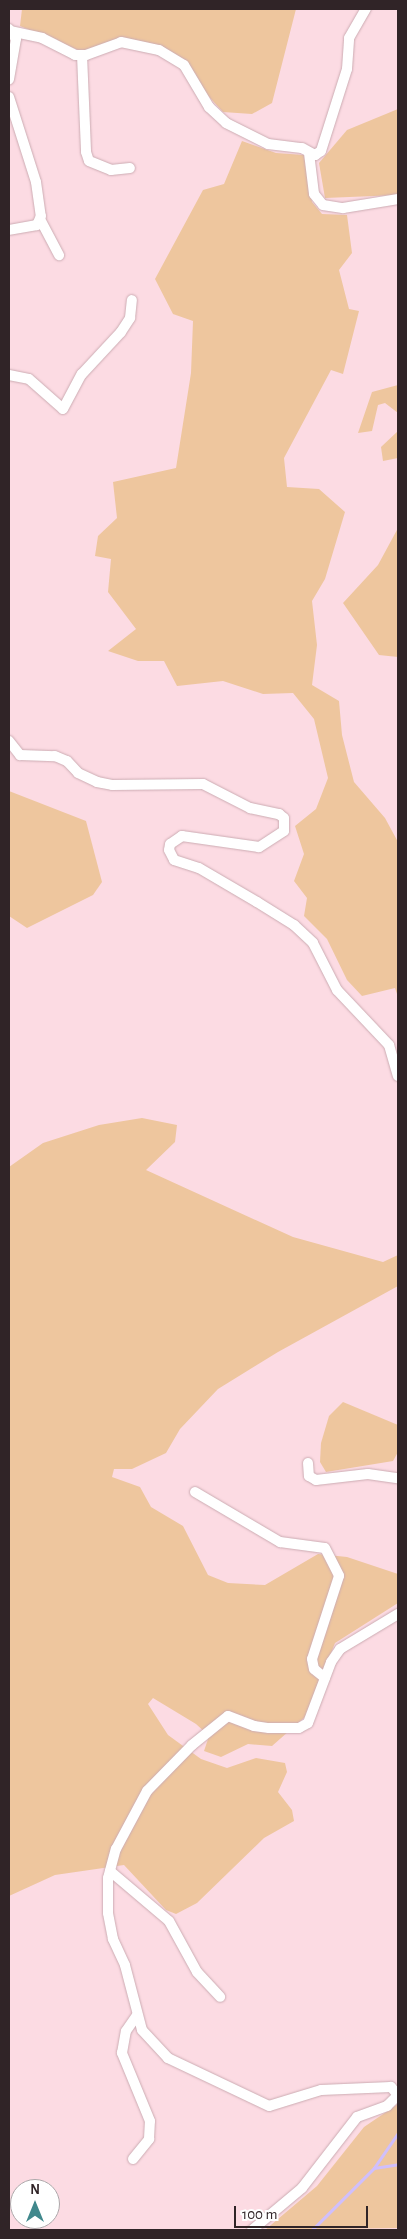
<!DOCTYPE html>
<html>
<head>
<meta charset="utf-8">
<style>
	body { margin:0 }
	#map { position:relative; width:407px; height:2239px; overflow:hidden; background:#fcdbe3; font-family:"Alegreya Sans",sans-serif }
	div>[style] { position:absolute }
	.green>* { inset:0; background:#eec69e }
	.stream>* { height:2.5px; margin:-1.25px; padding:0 1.25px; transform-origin:1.25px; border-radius:1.25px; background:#d0bffc }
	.roads { filter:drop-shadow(0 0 1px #ccacb3) drop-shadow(0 0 1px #ccacb3) }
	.street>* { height:10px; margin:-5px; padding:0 5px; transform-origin:5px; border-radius:5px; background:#fff }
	span { translate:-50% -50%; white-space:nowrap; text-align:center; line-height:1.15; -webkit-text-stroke:4px #fff; paint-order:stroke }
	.frame { position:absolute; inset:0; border:10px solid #302427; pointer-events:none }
	.north { position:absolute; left:10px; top:2179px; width:50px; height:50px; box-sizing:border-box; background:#fff; border:1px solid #aca7a9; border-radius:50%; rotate:0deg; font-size:14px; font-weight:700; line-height:20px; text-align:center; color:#302427 }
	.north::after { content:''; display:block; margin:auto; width:18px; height:22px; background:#40888c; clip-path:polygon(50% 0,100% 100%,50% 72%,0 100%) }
	.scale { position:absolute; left:234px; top:2206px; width:134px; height:22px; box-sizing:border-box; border:2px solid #302427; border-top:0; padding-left:6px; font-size:15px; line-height:18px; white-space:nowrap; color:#302427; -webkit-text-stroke:4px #fff; paint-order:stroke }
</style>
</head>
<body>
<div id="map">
	<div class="green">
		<i style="clip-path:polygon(22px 9px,296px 9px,272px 103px,252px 114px,223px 112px,200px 87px,187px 62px,125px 39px,83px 52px,20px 26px)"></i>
		<i style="clip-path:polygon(398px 109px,398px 195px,325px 198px,319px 163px,347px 130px)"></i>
		<i style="clip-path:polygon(242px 141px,276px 153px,304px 155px,312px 202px,322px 214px,347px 215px,352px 253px,339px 270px,349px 309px,359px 311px,343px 374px,331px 370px,284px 458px,287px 487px,319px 489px,345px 512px,325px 579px,312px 601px,317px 645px,312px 685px,339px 701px,342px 735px,354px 782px,385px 818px,398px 842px,398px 997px,395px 988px,362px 996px,347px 980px,327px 939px,304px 916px,307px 898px,294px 881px,304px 854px,295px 826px,316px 809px,328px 778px,314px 719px,293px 693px,263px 694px,223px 681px,177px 686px,164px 661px,138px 661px,108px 651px,136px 629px,108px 592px,111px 559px,95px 556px,98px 536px,117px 518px,113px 482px,176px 468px,191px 373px,193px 321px,173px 314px,155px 279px,203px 190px,224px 184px)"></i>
		<i style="clip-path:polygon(398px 385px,398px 413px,385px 403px,378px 405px,372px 431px,358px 433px,372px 392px)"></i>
		<i style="clip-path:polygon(398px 431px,398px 458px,383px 461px,381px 447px)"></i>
		<i style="clip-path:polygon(398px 528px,398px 657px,379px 655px,343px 603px,378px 565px)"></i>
		<i style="clip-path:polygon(9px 791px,86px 821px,102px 882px,93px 895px,27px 928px,9px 916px)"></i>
		<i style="clip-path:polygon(142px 1118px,177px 1125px,175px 1142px,146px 1170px,293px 1237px,383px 1262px,398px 1255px,398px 1286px,278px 1352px,218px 1389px,180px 1429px,166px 1453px,132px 1469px,114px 1469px,112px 1477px,140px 1487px,151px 1507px,183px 1526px,208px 1575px,228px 1583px,265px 1585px,318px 1554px,347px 1557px,398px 1574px,398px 1603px,335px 1643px,306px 1716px,272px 1746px,248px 1744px,221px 1757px,204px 1751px,209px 1736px,196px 1724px,153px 1698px,148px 1704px,168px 1735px,201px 1759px,227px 1768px,256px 1758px,285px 1763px,287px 1772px,278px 1792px,292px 1810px,294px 1821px,264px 1838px,197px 1903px,176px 1914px,166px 1910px,124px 1865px,55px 1875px,9px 1896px,9px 1167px,43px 1143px,99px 1125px)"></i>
		<i style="clip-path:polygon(343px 1402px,398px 1425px,398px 1452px,393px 1461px,326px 1472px,320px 1462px,321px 1443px,329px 1416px)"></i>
		<i style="clip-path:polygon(398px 2104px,398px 2228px,265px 2230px,317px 2186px,364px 2127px)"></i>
	</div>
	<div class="stream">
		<i style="left:374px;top:2168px;width:42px;rotate:-55.6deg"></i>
		<i style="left:312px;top:2230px;width:88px;rotate:-45deg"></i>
		<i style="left:374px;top:2168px;width:24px;rotate:-9deg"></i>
	</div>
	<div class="roads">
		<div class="street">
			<i style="left:9px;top:29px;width:12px;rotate:55deg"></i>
			<i style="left:16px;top:39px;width:41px;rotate:99.9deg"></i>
			<i style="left:10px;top:31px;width:33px;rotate:12deg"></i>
			<i style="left:42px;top:38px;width:37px;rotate:27deg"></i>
			<i style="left:75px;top:55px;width:11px"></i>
			<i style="left:86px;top:55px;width:37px;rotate:-20deg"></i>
			<i style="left:121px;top:42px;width:39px;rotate:12deg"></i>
			<i style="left:159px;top:50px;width:29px;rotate:31deg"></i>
			<i style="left:184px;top:65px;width:49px;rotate:59.2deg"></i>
			<i style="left:209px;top:107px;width:23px;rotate:43deg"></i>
			<i style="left:226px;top:123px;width:47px;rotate:26.6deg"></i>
			<i style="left:268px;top:144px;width:34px;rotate:7deg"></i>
			<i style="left:302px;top:148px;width:15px;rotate:28deg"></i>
			<i style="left:315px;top:155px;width:7px;rotate:-34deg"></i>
			<i style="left:321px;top:151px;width:86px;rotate:-72.4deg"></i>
			<i style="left:347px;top:69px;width:31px;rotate:-86deg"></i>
			<i style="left:349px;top:38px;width:34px;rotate:-60deg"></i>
			<i style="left:82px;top:55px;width:97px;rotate:87.6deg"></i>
			<i style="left:86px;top:152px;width:9px;rotate:72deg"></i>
			<i style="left:89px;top:161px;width:24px;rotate:22deg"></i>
			<i style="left:111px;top:170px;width:19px;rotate:-6deg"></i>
			<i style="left:9px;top:97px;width:89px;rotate:72.4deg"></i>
			<i style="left:36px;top:182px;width:34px;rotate:82deg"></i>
			<i style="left:41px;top:216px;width:10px;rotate:114deg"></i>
			<i style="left:37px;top:225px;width:28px;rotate:170deg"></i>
			<i style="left:309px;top:153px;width:41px;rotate:83deg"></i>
			<i style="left:314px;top:194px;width:14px;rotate:51deg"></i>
			<i style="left:323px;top:205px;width:20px;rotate:9deg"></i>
			<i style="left:343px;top:208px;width:56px;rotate:-9.3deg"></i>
			<i style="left:40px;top:219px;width:41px;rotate:62.2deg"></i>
			<i style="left:9px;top:375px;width:20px;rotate:11deg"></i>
			<i style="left:29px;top:379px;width:45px;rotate:41.4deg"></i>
			<i style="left:63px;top:409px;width:40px;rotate:-62deg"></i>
			<i style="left:82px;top:374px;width:57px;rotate:-47.1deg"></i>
			<i style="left:121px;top:332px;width:17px;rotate:-57deg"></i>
			<i style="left:130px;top:318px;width:18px;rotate:-84deg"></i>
			<i style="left:9px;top:741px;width:18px;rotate:52deg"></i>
			<i style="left:20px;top:755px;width:35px;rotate:2deg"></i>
			<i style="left:55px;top:756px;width:13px;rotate:23deg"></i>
			<i style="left:67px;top:761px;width:16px;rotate:47deg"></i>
			<i style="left:78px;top:773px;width:21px;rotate:25deg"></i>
			<i style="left:97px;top:782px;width:15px;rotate:11deg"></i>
			<i style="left:112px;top:785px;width:91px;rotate:-0.6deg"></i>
			<i style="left:203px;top:784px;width:53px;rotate:27.1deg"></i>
			<i style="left:250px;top:808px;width:30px;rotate:12deg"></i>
			<i style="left:279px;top:814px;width:6px;rotate:39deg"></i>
			<i style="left:284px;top:818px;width:13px;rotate:90deg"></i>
			<i style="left:284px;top:831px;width:30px;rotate:147deg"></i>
			<i style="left:259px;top:847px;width:78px;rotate:-171.9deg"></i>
			<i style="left:182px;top:836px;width:14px;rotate:146deg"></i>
			<i style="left:170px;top:844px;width:6px;rotate:99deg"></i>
			<i style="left:169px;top:850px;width:11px;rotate:63deg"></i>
			<i style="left:174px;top:860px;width:26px;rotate:18deg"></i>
			<i style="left:199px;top:868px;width:67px;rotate:30.4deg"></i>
			<i style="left:257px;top:902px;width:44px;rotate:31.9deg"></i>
			<i style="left:294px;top:925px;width:26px;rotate:43deg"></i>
			<i style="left:313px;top:943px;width:53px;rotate:62.9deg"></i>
			<i style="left:337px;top:990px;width:76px;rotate:46.6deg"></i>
			<i style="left:389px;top:1045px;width:32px;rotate:74deg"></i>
			<i style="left:308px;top:1463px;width:13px;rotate:86deg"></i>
			<i style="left:309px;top:1476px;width:8px;rotate:30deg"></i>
			<i style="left:316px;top:1480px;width:52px;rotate:-6.6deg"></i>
			<i style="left:368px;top:1474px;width:30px;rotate:8deg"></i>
			<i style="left:195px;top:1492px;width:99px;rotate:30.5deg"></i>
			<i style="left:280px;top:1542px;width:45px;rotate:7.6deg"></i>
			<i style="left:325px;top:1548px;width:31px;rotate:63deg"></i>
			<i style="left:339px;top:1576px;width:87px;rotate:108deg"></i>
			<i style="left:312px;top:1659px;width:10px;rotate:79deg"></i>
			<i style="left:314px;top:1669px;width:14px;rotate:39deg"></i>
			<i style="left:110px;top:1871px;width:77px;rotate:40.3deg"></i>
			<i style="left:169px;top:1921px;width:58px;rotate:61.2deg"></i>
			<i style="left:197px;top:1972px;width:34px;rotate:47deg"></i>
			<i style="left:133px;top:2159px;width:26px;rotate:-51deg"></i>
			<i style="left:149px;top:2139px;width:18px;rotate:-87deg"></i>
			<i style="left:150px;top:2121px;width:74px;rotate:-112.4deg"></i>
			<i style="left:122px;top:2053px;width:22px;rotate:-80deg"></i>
			<i style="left:126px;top:2031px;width:19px;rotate:-55deg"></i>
			<i style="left:252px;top:2230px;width:65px;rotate:-40deg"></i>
			<i style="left:302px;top:2188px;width:90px;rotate:-52.2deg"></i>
			<i style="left:357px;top:2117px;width:32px;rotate:-20deg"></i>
			<i style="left:387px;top:2106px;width:16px;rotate:-45deg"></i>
			<i style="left:398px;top:2095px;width:11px;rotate:-131deg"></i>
			<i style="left:391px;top:2087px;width:70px;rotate:177.5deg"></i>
			<i style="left:321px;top:2090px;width:54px;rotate:162.9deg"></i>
			<i style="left:269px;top:2106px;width:112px;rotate:-154.6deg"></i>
			<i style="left:168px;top:2058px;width:38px;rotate:-133deg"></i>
			<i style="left:142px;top:2030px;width:67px;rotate:-104.7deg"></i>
			<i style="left:125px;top:1965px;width:29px;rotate:-115deg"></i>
			<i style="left:113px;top:1939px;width:26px;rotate:-101deg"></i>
			<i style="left:108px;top:1913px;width:35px;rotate:-90deg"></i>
			<i style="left:108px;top:1878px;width:30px;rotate:-75deg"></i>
			<i style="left:116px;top:1849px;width:66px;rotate:-61.9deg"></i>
			<i style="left:147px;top:1791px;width:64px;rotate:-45.6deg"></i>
			<i style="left:192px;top:1745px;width:46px;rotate:-38.9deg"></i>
			<i style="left:228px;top:1716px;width:28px;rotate:21deg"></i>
			<i style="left:254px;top:1726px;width:15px;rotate:8deg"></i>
			<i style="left:269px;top:1728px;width:30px"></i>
			<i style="left:299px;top:1728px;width:10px;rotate:-29deg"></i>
			<i style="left:308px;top:1723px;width:65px;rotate:-69.3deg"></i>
			<i style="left:331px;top:1662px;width:16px;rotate:-55deg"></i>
			<i style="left:340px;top:1649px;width:68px;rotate:-31.1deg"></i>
		</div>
	</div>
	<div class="frame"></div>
	<div class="north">N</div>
	<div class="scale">100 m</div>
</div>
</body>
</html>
